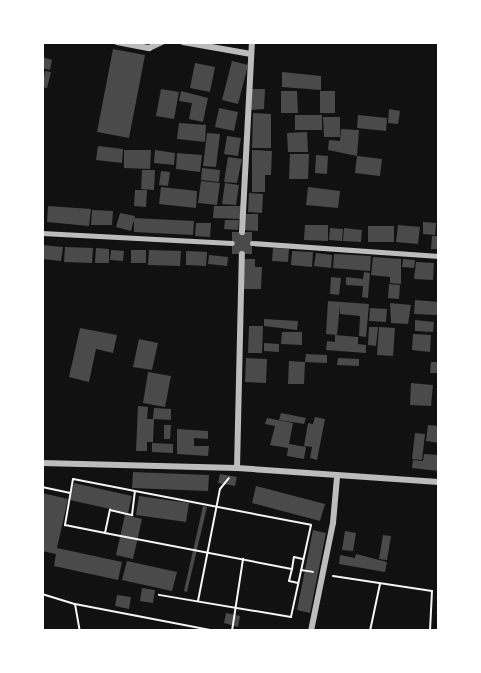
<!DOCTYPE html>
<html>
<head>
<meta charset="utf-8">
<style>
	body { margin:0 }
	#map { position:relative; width:481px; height:673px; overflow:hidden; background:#111; font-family:"Crimson Pro",serif }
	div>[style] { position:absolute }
	.building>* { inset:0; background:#4a4a4a }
	.path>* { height:2px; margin:-1px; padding:0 1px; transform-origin:1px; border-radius:1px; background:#f5f5f5 }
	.pedestrian>* { height:4.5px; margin:-2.25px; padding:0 2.25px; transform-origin:2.25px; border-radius:2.25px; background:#bcbcbc }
	.minor>* { height:6px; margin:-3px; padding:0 3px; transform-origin:3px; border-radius:3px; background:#bcbcbc }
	span { translate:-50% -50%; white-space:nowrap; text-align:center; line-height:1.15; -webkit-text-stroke:5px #fff; paint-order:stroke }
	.frame { position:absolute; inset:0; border:44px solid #fff; pointer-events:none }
</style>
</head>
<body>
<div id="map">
	<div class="building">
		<i style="clip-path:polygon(113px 49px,145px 55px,129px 138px,97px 132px)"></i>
		<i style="clip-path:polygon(42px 57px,52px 60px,50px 70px,42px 68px)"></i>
		<i style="clip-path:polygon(232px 61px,248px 65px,238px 104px,222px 100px)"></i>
		<i style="clip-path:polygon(195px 63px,215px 67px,210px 92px,190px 88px)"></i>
		<i style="clip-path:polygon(45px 71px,51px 72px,47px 88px,42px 87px)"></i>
		<i style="clip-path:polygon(282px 72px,321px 76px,321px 90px,282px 87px)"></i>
		<i style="clip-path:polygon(161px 89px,179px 92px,174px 119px,156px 116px)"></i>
		<i style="clip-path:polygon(251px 89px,265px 89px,264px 109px,251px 110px)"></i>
		<i style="clip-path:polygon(181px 91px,208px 98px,203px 122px,189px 119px,192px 103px,179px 101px)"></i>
		<i style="clip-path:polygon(281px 91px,297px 91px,298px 113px,281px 113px)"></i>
		<i style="clip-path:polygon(320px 91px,335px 91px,335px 113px,320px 113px)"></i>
		<i style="clip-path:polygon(219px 108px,238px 112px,234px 131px,215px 127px)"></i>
		<i style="clip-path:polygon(389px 109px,400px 111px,398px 124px,388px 123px)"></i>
		<i style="clip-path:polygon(253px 113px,271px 114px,271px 148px,252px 148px)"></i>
		<i style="clip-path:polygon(295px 115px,322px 115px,322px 130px,295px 130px)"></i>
		<i style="clip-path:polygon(358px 115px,387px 118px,386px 131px,357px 128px)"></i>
		<i style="clip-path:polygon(323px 117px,340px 117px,340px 137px,324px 137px)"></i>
		<i style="clip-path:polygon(179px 123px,206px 125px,205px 142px,177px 139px)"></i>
		<i style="clip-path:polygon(341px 129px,359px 130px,357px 156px,328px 150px,329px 140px,340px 141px)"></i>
		<i style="clip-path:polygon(307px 132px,308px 152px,288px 152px,287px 133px)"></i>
		<i style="clip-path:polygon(207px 133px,220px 134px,216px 167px,203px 166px)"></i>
		<i style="clip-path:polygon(227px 136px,241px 138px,238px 156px,224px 154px)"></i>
		<i style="clip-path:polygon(98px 146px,123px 149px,122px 163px,96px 160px)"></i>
		<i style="clip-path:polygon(124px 150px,151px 150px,150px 169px,124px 168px)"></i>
		<i style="clip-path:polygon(155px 150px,175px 153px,174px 165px,154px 163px)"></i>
		<i style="clip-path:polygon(252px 150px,272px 151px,271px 175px,265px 175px,265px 192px,252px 192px)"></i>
		<i style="clip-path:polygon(177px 153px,202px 155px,200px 172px,176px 169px)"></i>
		<i style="clip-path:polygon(290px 154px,309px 154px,308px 179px,289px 179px)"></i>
		<i style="clip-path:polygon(316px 155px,328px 156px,327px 174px,315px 173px)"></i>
		<i style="clip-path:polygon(357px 156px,382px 159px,380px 176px,355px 173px)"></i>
		<i style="clip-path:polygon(228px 157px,242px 159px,237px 183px,224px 182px)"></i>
		<i style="clip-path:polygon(202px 168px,220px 170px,219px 182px,201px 180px)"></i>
		<i style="clip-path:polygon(142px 170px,155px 170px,154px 190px,141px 189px)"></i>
		<i style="clip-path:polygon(161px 171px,170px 172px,168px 186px,159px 185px)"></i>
		<i style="clip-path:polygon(201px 181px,220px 183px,217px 205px,198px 203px)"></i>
		<i style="clip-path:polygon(225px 183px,239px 185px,236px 205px,222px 204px)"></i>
		<i style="clip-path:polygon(161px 187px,197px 191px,196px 208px,159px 204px)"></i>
		<i style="clip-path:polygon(308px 187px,340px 191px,338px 208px,306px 205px)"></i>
		<i style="clip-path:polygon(135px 190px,147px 190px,146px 207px,134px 206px)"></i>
		<i style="clip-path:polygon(249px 193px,263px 194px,262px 213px,248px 212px)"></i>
		<i style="clip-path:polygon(48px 206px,91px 209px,89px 226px,47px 222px)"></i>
		<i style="clip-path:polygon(214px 206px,242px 206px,241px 219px,213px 218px)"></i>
		<i style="clip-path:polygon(92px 210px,113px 211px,112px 225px,91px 225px)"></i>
		<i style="clip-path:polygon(120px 213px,135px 216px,131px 231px,116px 227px)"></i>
		<i style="clip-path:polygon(244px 214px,258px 214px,258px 231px,244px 230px)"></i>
		<i style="clip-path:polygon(134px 218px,194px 221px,193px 235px,134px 232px)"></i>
		<i style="clip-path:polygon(225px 220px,239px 220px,238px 230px,224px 229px)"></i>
		<i style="clip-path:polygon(423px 222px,436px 223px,435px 235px,423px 234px)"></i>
		<i style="clip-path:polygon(196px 223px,211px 223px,210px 237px,195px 236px)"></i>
		<i style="clip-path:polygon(305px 225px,328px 225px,328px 241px,304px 240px)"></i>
		<i style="clip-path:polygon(398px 225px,420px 227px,418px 244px,396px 242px)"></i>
		<i style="clip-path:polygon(368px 226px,394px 226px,394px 242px,368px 242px)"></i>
		<i style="clip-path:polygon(330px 228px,343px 229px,342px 241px,329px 240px)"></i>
		<i style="clip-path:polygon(344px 228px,362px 230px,361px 242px,343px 241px)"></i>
		<i style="clip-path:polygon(232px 232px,252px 232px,252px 254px,232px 254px)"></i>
		<i style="clip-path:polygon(432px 236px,439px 236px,439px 249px,431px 249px)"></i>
		<i style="clip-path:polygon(42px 245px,63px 247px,61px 261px,42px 259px)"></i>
		<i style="clip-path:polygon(65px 247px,93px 248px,92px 263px,64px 262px)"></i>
		<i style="clip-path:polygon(96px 248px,109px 249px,109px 263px,95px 263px)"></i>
		<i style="clip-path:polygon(273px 248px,289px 249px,288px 262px,272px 261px)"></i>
		<i style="clip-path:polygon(111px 250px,124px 251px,123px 261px,110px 260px)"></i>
		<i style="clip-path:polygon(131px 250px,146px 250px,146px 263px,131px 263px)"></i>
		<i style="clip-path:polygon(149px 250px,181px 251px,180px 266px,148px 265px)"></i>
		<i style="clip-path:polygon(186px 251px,207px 252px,206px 266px,186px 265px)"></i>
		<i style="clip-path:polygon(292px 251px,313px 252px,312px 267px,291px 265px)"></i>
		<i style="clip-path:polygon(316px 253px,332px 255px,331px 268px,314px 266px)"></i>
		<i style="clip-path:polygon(334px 254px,371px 256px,370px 271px,333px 268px)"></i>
		<i style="clip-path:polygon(209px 255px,228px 257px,227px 266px,208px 264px)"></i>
		<i style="clip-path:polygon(373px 257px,401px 259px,401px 284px,390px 283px,390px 277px,371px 275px)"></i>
		<i style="clip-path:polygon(244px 259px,255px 259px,255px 267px,262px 267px,261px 289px,244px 289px)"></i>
		<i style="clip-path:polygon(403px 259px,415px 260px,414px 268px,402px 267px)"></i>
		<i style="clip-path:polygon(416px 262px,434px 263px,433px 280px,414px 279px)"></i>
		<i style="clip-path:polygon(364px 272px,370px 273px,368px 298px,362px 297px,363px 286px,346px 285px,346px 277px,363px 279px)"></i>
		<i style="clip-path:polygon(331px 277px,341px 278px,339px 295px,330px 294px)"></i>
		<i style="clip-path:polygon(389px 284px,400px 285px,399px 299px,388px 298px)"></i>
		<i style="clip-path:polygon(415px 300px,439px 302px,439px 320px,437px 315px,414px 314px)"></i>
		<i style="clip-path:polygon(328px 301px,369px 304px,366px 337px,359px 336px,360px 316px,340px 314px,340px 305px,337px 335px,326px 334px)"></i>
		<i style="clip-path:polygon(390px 303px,411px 305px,408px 324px,391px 323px)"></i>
		<i style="clip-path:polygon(370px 308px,387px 309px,386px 322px,369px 321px)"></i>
		<i style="clip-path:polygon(264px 319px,298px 321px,297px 330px,264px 326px)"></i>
		<i style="clip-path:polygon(415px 320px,434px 322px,433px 332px,415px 331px)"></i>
		<i style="clip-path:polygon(249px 326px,263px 326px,262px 353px,248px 353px)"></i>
		<i style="clip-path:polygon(369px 327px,378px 327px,376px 346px,368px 345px)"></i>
		<i style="clip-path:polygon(379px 327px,395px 328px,393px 356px,377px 355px)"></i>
		<i style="clip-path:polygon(80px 328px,117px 335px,113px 353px,96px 349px,89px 382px,69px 377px)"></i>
		<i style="clip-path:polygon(282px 332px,302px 332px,302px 345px,281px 344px)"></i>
		<i style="clip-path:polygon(413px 334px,431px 335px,430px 352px,412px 350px)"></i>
		<i style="clip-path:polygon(335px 335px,358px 337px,358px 344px,366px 345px,366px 353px,326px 350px,327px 341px,335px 342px)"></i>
		<i style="clip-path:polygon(139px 339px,158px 343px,152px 370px,133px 367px)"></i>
		<i style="clip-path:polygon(264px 343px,279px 344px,279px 352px,264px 351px)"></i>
		<i style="clip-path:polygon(306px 354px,327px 355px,327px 363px,305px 362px)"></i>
		<i style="clip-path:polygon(246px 358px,267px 359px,266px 383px,245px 382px)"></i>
		<i style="clip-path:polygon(338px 358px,359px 359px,359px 366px,337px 365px)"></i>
		<i style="clip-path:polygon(289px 361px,305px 362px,304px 384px,288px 384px)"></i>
		<i style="clip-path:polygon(431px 362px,439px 362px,439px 373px,430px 373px)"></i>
		<i style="clip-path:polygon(148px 372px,171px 376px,165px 407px,143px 403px)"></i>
		<i style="clip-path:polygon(411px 383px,433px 385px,431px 406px,410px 405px)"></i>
		<i style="clip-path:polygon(138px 406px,148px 407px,147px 419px,154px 419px,153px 442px,147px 442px,147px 451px,136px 451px)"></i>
		<i style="clip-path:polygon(154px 408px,171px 409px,171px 420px,153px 419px)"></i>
		<i style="clip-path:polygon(281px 413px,306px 418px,304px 424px,279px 420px)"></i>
		<i style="clip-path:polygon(315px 417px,325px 419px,317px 460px,310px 458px,312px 447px,304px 446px,308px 423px,313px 424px)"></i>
		<i style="clip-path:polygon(267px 418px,293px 423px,289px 444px,306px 447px,304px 459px,287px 456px,288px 448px,270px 445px,275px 426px,265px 424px)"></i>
		<i style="clip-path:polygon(164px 425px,171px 425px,170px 439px,164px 439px)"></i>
		<i style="clip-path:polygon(428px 425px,439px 426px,439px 443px,426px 441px)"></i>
		<i style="clip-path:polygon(177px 429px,208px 431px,208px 439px,194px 438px,194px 446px,209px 446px,208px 456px,177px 454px)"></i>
		<i style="clip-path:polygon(415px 433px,425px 434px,422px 460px,412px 459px)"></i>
		<i style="clip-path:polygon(152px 443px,173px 444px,173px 453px,152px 452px)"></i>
		<i style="clip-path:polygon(424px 454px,439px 455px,439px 471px,412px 468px,413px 460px,423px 461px)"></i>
		<i style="clip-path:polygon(133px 472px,209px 475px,208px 491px,132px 488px)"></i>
		<i style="clip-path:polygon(220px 474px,237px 477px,235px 486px,218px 483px)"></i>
		<i style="clip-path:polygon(74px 483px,132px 496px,128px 513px,70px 500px)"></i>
		<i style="clip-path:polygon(256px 486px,325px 504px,320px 521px,252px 503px)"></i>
		<i style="clip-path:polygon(42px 493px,68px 499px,57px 548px,122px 562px,118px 580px,54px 566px,56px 554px,42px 551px)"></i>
		<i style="clip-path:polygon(139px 496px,189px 503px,186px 522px,136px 515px)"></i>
		<i style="clip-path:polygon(203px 506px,207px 507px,187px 592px,184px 591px)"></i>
		<i style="clip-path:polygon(125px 515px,142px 519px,133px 559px,116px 555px)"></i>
		<i style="clip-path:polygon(313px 530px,326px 533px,310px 613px,297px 610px)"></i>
		<i style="clip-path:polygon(345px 531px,356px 533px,353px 551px,342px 550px)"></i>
		<i style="clip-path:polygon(383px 535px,391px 536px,387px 560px,379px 559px)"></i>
		<i style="clip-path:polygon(356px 554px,387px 562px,385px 572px,339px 564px,340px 555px,355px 558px)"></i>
		<i style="clip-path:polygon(127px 561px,177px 572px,172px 591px,122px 580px)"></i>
		<i style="clip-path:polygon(142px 588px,155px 590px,153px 603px,140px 601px)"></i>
		<i style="clip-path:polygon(117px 595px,131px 597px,129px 609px,115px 606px)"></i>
		<i style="clip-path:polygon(226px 613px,240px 616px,238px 627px,224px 623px)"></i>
	</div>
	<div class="path">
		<i style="left:42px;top:487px;width:29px;rotate:12deg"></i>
		<i style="left:135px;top:491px;width:179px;rotate:10.9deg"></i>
		<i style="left:311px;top:525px;width:94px;rotate:102.3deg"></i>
		<i style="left:291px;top:617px;width:134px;rotate:-170.5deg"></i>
		<i style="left:105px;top:533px;width:24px;rotate:-78deg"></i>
		<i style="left:110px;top:510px;width:23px;rotate:13deg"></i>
		<i style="left:132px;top:515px;width:24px;rotate:-83deg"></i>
		<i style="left:135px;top:491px;width:63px;rotate:-169deg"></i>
		<i style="left:73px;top:479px;width:47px;rotate:99.9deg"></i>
		<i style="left:65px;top:525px;width:41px;rotate:11.3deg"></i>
		<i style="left:105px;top:533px;width:190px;rotate:10.9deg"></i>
		<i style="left:301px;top:570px;width:12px;rotate:9deg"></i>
		<i style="left:333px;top:576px;width:100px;rotate:8.6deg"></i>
		<i style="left:432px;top:591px;width:40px;rotate:92.9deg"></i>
		<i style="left:298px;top:583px;width:9px;rotate:-167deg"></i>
		<i style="left:289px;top:581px;width:12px;rotate:-76deg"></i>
		<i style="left:292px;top:569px;width:12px;rotate:-81deg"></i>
		<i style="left:294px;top:557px;width:9px;rotate:13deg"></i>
		<i style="left:42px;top:594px;width:34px;rotate:17deg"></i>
		<i style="left:75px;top:604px;width:27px;rotate:80deg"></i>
		<i style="left:198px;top:601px;width:114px;rotate:-78.9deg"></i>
		<i style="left:220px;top:489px;width:14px;rotate:-51deg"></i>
		<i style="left:75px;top:604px;width:143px;rotate:10.9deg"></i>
		<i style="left:232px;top:631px;width:73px;rotate:-81.3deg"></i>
		<i style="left:370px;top:631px;width:48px;rotate:-78deg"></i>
	</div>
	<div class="pedestrian">
		<i style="left:42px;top:233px;width:190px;rotate:3deg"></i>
		<i style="left:252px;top:243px;width:187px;rotate:4deg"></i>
	</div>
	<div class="minor">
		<i style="left:117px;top:42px;width:33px;rotate:11deg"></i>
		<i style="left:149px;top:48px;width:14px;rotate:-25deg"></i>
		<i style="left:183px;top:42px;width:69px;rotate:10deg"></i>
		<i style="left:242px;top:232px;width:190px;rotate:-87deg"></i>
		<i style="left:42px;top:463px;width:195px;rotate:1.5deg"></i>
		<i style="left:237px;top:468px;width:202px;rotate:4deg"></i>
		<i style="left:237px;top:468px;width:214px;rotate:-88.7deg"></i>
		<i style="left:311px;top:631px;width:110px;rotate:-78.5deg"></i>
		<i style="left:333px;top:523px;width:46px;rotate:-85deg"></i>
	</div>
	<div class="frame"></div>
</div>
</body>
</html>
